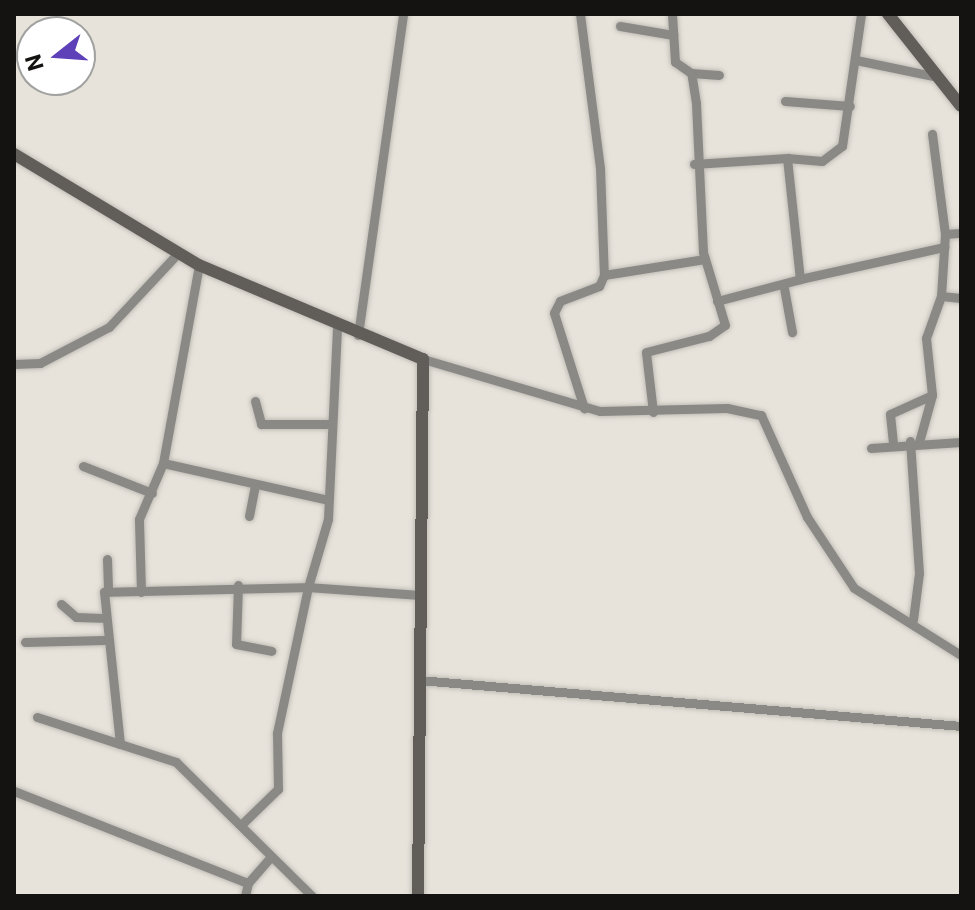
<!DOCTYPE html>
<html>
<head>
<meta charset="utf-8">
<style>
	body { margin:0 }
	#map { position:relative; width:975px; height:910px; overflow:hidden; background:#e7e3db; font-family:Roboto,sans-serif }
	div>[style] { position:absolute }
	.roads { filter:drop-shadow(0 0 2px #c1beb7) drop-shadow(0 0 2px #c1beb7) }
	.street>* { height:9px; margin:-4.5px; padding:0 4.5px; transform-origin:4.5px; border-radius:4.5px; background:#8b8986 }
	.secondary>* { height:12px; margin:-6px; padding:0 6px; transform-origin:6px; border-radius:6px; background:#615e5a }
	span { translate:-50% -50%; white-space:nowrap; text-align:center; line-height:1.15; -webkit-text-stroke:7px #fff; paint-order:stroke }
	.frame { position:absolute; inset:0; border:16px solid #151311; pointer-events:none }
	.north { position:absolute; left:16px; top:16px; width:80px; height:80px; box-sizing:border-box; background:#fff; border:2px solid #a1a1a0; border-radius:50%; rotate:253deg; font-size:22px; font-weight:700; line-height:32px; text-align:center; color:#151311 }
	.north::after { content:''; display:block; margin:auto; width:28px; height:36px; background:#5e40b9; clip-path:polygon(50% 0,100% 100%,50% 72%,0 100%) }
</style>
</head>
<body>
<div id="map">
	<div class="roads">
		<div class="street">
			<i style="left:580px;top:14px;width:155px;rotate:82.6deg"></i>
			<i style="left:600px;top:168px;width:107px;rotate:87.9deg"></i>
			<i style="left:604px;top:275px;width:12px;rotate:114deg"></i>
			<i style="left:599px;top:286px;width:42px;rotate:159deg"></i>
			<i style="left:560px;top:301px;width:13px;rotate:117deg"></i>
			<i style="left:554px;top:313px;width:100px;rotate:72.5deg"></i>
			<i style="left:620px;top:26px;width:54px;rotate:9.6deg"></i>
			<i style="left:856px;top:60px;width:84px;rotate:11.7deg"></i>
			<i style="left:691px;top:73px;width:28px;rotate:4deg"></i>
			<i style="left:785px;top:101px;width:65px;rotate:4.4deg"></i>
			<i style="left:787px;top:158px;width:35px;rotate:5deg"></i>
			<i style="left:822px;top:161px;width:25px;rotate:-37deg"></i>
			<i style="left:842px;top:146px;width:133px;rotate:-81.8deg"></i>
			<i style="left:694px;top:164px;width:93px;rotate:-3.7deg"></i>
			<i style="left:787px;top:158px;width:122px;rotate:83.9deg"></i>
			<i style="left:800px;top:279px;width:148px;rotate:-12.5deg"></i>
			<i style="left:945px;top:234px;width:16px;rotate:-4deg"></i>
			<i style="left:604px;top:275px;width:102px;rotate:-9deg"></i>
			<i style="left:784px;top:288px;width:45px;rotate:79.7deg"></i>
			<i style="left:941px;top:296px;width:20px;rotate:6deg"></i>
			<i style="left:717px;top:301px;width:86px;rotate:-14.8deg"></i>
			<i style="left:358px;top:335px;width:324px;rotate:-82deg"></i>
			<i style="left:423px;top:359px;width:184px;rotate:16.4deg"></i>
			<i style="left:600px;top:411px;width:127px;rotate:-1.4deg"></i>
			<i style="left:727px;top:408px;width:35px;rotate:12deg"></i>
			<i style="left:761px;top:415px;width:112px;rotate:65.7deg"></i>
			<i style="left:807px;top:517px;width:85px;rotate:56.5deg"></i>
			<i style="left:854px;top:588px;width:126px;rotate:32.1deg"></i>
			<i style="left:14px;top:364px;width:26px;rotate:-2deg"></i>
			<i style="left:40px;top:363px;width:78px;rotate:-27.6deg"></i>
			<i style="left:109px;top:327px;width:101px;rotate:-47deg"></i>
			<i style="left:255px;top:401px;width:24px;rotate:75deg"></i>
			<i style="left:261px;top:424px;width:68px"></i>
			<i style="left:653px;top:412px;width:60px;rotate:-96.7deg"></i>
			<i style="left:646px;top:352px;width:65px;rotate:-14.3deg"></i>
			<i style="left:709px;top:336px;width:19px;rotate:-35deg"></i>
			<i style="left:725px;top:325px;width:76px;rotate:-106.8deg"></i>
			<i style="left:703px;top:252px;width:149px;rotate:-92.7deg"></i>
			<i style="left:696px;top:103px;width:30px;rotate:-99deg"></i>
			<i style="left:691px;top:73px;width:19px;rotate:-145deg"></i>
			<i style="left:675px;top:62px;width:48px;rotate:-93.6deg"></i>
			<i style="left:910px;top:441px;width:132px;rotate:86.1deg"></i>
			<i style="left:919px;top:573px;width:47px;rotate:97.3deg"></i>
			<i style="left:919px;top:442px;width:49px;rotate:-74.5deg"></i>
			<i style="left:932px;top:395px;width:57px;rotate:-96deg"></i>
			<i style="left:926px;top:338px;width:45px;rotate:-70.3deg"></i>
			<i style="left:941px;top:296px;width:62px;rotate:-86.3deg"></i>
			<i style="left:945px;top:234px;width:101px;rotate:-97.4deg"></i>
			<i style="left:893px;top:443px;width:29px;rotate:-96deg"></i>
			<i style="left:890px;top:414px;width:46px;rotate:-24.3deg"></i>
			<i style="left:871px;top:448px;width:90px;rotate:-3.8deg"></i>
			<i style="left:163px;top:463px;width:169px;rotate:12.6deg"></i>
			<i style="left:83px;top:466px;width:74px;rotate:21.4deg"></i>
			<i style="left:249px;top:516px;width:32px;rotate:-79deg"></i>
			<i style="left:107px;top:559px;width:33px;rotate:88deg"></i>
			<i style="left:238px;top:585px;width:59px;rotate:91.9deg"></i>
			<i style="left:236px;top:644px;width:36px;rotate:11deg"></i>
			<i style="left:141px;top:592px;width:73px;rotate:-91.6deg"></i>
			<i style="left:139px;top:519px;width:61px;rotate:-66.8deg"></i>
			<i style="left:163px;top:463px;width:201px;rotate:-79.7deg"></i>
			<i style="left:61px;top:604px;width:20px;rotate:41deg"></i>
			<i style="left:76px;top:617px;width:25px;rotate:2deg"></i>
			<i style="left:25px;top:642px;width:79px;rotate:-1.5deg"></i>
			<i style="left:419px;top:680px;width:544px;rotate:4.85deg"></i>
			<i style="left:37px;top:717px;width:87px;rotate:18deg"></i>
			<i style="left:120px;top:744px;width:153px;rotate:-96deg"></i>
			<i style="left:104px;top:592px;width:204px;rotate:-1.4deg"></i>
			<i style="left:308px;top:587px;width:71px;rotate:-73.6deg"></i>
			<i style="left:328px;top:519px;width:191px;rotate:-87.3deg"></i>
			<i style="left:120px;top:744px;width:59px;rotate:17.8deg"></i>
			<i style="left:176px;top:762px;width:191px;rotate:44.6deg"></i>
			<i style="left:14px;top:791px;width:251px;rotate:21.5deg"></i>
			<i style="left:248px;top:883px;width:13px;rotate:103deg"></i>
			<i style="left:243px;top:823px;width:49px;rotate:-44.2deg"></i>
			<i style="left:278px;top:789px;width:56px;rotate:-91deg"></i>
			<i style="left:277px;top:733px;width:149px;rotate:-78deg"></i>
			<i style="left:308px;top:587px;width:111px;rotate:4.1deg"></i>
			<i style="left:248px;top:883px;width:33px;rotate:-49deg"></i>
		</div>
		<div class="secondary">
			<i style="left:888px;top:14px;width:117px;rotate:51.6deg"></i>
			<i style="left:14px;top:154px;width:216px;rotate:31deg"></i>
			<i style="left:199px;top:265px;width:243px;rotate:22.8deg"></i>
			<i style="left:423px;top:359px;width:537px;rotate:90.53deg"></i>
		</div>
	</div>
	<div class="frame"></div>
	<div class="north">N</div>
</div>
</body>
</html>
